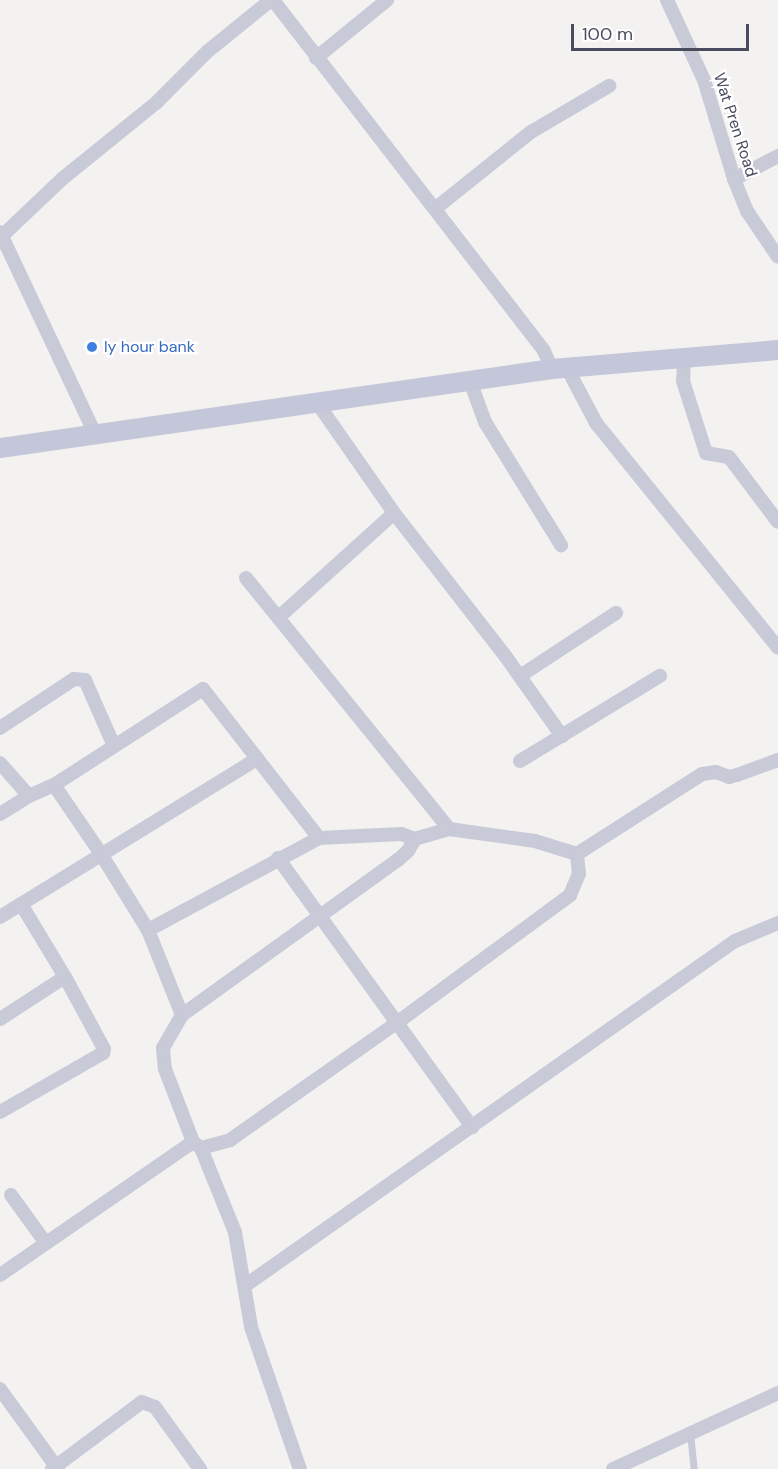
<!DOCTYPE html>
<html>
<head>
<meta charset="utf-8">
<style>
	body { margin:0 }
	#map { position:relative; width:778px; height:1469px; overflow:hidden; background:#f3f2f1; font-family:"DM Sans",sans-serif }
	div>[style] { position:absolute }
	.lane>* { height:7px; margin:-3.5px; padding:0 3.5px; transform-origin:3.5px; border-radius:3.5px; background:#c8cad8 }
	.street>* { height:14px; margin:-7px; padding:0 7px; transform-origin:7px; border-radius:7px; background:#c8cad8 }
	.secondary>* { height:20px; margin:-10px; padding:0 10px; transform-origin:10px; border-radius:10px; background:#c4c6d9 }
	.dots>* { width:16px; height:16px; translate:-50% -50%; box-sizing:border-box; border:3px solid #fff; border-radius:50% }
	span { translate:-50% -50%; white-space:nowrap; text-align:center; line-height:1.15; -webkit-text-stroke:4.5px #fff; paint-order:stroke }
	.street-label { font-size:16px; color:#494b5f }
	.shop-label { font-size:16px; color:#366cbe }
	.left { translate:0 -50%; text-align:left }
	.scale { position:absolute; left:571px; top:24px; width:178px; height:27px; box-sizing:border-box; border:3px solid #494b5f; border-top:0; padding-left:8px; font-size:18px; line-height:21px; white-space:nowrap; color:#494b5f; -webkit-text-stroke:4px #fff; paint-order:stroke }
</style>
</head>
<body>
<div id="map">
	<div class="lane">
		<i style="left:690px;top:1433px;width:36px;rotate:84deg"></i>
	</div>
	<div class="street">
		<i style="left:273px;top:0;width:443px;rotate:52.3deg"></i>
		<i style="left:544px;top:351px;width:20px;rotate:66deg"></i>
		<i style="left:667px;top:0;width:88px;rotate:65.2deg"></i>
		<i style="left:704px;top:80px;width:103px;rotate:73.1deg"></i>
		<i style="left:734px;top:179px;width:35px;rotate:68deg"></i>
		<i style="left:747px;top:211px;width:55px;rotate:56deg"></i>
		<i style="left:316px;top:58px;width:92px;rotate:-39.2deg"></i>
		<i style="left:734px;top:179px;width:50px;rotate:-27.6deg"></i>
		<i style="left:436px;top:208px;width:122px;rotate:-38.7deg"></i>
		<i style="left:531px;top:132px;width:91px;rotate:-30.5deg"></i>
		<i style="left:0;top:232px;width:225px;rotate:64.8deg"></i>
		<i style="left:2px;top:236px;width:83px;rotate:-43.5deg"></i>
		<i style="left:62px;top:179px;width:121px;rotate:-39deg"></i>
		<i style="left:156px;top:103px;width:74px;rotate:-45deg"></i>
		<i style="left:208px;top:51px;width:81px;rotate:-39deg"></i>
		<i style="left:684px;top:358px;width:23px;rotate:92deg"></i>
		<i style="left:683px;top:381px;width:76px;rotate:72.3deg"></i>
		<i style="left:706px;top:453px;width:23px;rotate:10deg"></i>
		<i style="left:729px;top:457px;width:81px;rotate:53deg"></i>
		<i style="left:567px;top:368px;width:62px;rotate:62.2deg"></i>
		<i style="left:596px;top:423px;width:289px;rotate:51deg"></i>
		<i style="left:470px;top:381px;width:44px;rotate:69.9deg"></i>
		<i style="left:485px;top:422px;width:145px;rotate:58.3deg"></i>
		<i style="left:318px;top:404px;width:133px;rotate:55.1deg"></i>
		<i style="left:394px;top:513px;width:182px;rotate:52.1deg"></i>
		<i style="left:506px;top:657px;width:97px;rotate:54.7deg"></i>
		<i style="left:246px;top:578px;width:323px;rotate:51deg"></i>
		<i style="left:279px;top:617px;width:155px;rotate:-42.1deg"></i>
		<i style="left:520px;top:676px;width:115px;rotate:-33.3deg"></i>
		<i style="left:0;top:728px;width:89px;rotate:-33.5deg"></i>
		<i style="left:74px;top:679px;width:11px;rotate:5deg"></i>
		<i style="left:85px;top:680px;width:72px;rotate:66.3deg"></i>
		<i style="left:520px;top:761px;width:164px;rotate:-31.3deg"></i>
		<i style="left:0;top:763px;width:44px;rotate:48.7deg"></i>
		<i style="left:29px;top:796px;width:27px;rotate:-24deg"></i>
		<i style="left:54px;top:785px;width:83px;rotate:55.7deg"></i>
		<i style="left:101px;top:854px;width:89px;rotate:58.3deg"></i>
		<i style="left:148px;top:930px;width:92px;rotate:68.2deg"></i>
		<i style="left:182px;top:1015px;width:38px;rotate:120deg"></i>
		<i style="left:163px;top:1048px;width:21px;rotate:85deg"></i>
		<i style="left:165px;top:1069px;width:78px;rotate:69deg"></i>
		<i style="left:193px;top:1142px;width:10px;rotate:37deg"></i>
		<i style="left:201px;top:1148px;width:30px;rotate:-15deg"></i>
		<i style="left:230px;top:1140px;width:205px;rotate:-35.1deg"></i>
		<i style="left:398px;top:1022px;width:214px;rotate:-36.4deg"></i>
		<i style="left:570px;top:895px;width:23px;rotate:-67deg"></i>
		<i style="left:579px;top:874px;width:20px;rotate:-96deg"></i>
		<i style="left:577px;top:854px;width:44px;rotate:-162.8deg"></i>
		<i style="left:535px;top:841px;width:87px;rotate:-172.1deg"></i>
		<i style="left:449px;top:829px;width:35px;rotate:164deg"></i>
		<i style="left:415px;top:839px;width:15px;rotate:-160deg"></i>
		<i style="left:401px;top:834px;width:82px;rotate:177.2deg"></i>
		<i style="left:319px;top:838px;width:194px;rotate:151.7deg"></i>
		<i style="left:54px;top:785px;width:177px;rotate:-32.8deg"></i>
		<i style="left:203px;top:689px;width:189px;rotate:52.1deg"></i>
		<i style="left:0;top:814px;width:34px;rotate:-32deg"></i>
		<i style="left:577px;top:854px;width:148px;rotate:-32.6deg"></i>
		<i style="left:702px;top:774px;width:14px;rotate:-8deg"></i>
		<i style="left:716px;top:772px;width:14px;rotate:21deg"></i>
		<i style="left:729px;top:777px;width:8px;rotate:-14deg"></i>
		<i style="left:737px;top:775px;width:44px;rotate:-20.1deg"></i>
		<i style="left:278px;top:858px;width:332px;rotate:54.2deg"></i>
		<i style="left:0;top:917px;width:302px;rotate:-31.6deg"></i>
		<i style="left:182px;top:1015px;width:266px;rotate:-35.7deg"></i>
		<i style="left:398px;top:860px;width:13px;rotate:-42deg"></i>
		<i style="left:408px;top:851px;width:14px;rotate:-60deg"></i>
		<i style="left:0;top:1019px;width:77px;rotate:-32.9deg"></i>
		<i style="left:0;top:1112px;width:119px;rotate:-29.8deg"></i>
		<i style="left:103px;top:1053px;width:4px;rotate:-76deg"></i>
		<i style="left:104px;top:1049px;width:82px;rotate:-118.4deg"></i>
		<i style="left:65px;top:977px;width:85px;rotate:-121.1deg"></i>
		<i style="left:201px;top:1148px;width:91px;rotate:68deg"></i>
		<i style="left:235px;top:1232px;width:96px;rotate:80.4deg"></i>
		<i style="left:251px;top:1327px;width:150px;rotate:71deg"></i>
		<i style="left:11px;top:1195px;width:58px;rotate:54.1deg"></i>
		<i style="left:0;top:1275px;width:234px;rotate:-34.6deg"></i>
		<i style="left:246px;top:1285px;width:598px;rotate:-35.13deg"></i>
		<i style="left:735px;top:941px;width:47px;rotate:-22.7deg"></i>
		<i style="left:0;top:1389px;width:99px;rotate:54.1deg"></i>
		<i style="left:52px;top:1469px;width:112px;rotate:-36.7deg"></i>
		<i style="left:142px;top:1402px;width:14px;rotate:21deg"></i>
		<i style="left:155px;top:1407px;width:77px;rotate:54deg"></i>
		<i style="left:613px;top:1469px;width:182px;rotate:-24.7deg"></i>
	</div>
	<div class="secondary">
		<i style="left:0;top:448px;width:558px;rotate:-8.14deg"></i>
		<i style="left:552px;top:369px;width:227px;rotate:-4.8deg"></i>
	</div>
	<div class="dots">
		<i style="left:92px;top:347px;background:#3f7fe0"></i>
	</div>
	<div class="street-label">
		<span style="left:735px;top:125px;rotate:72deg">Wat Pren Road</span>
	</div>
	<div class="shop-label">
		<span class="left" style="left:104px;top:347px">ly hour bank</span>
	</div>
	<div class="scale">100 m</div>
</div>
</body>
</html>
